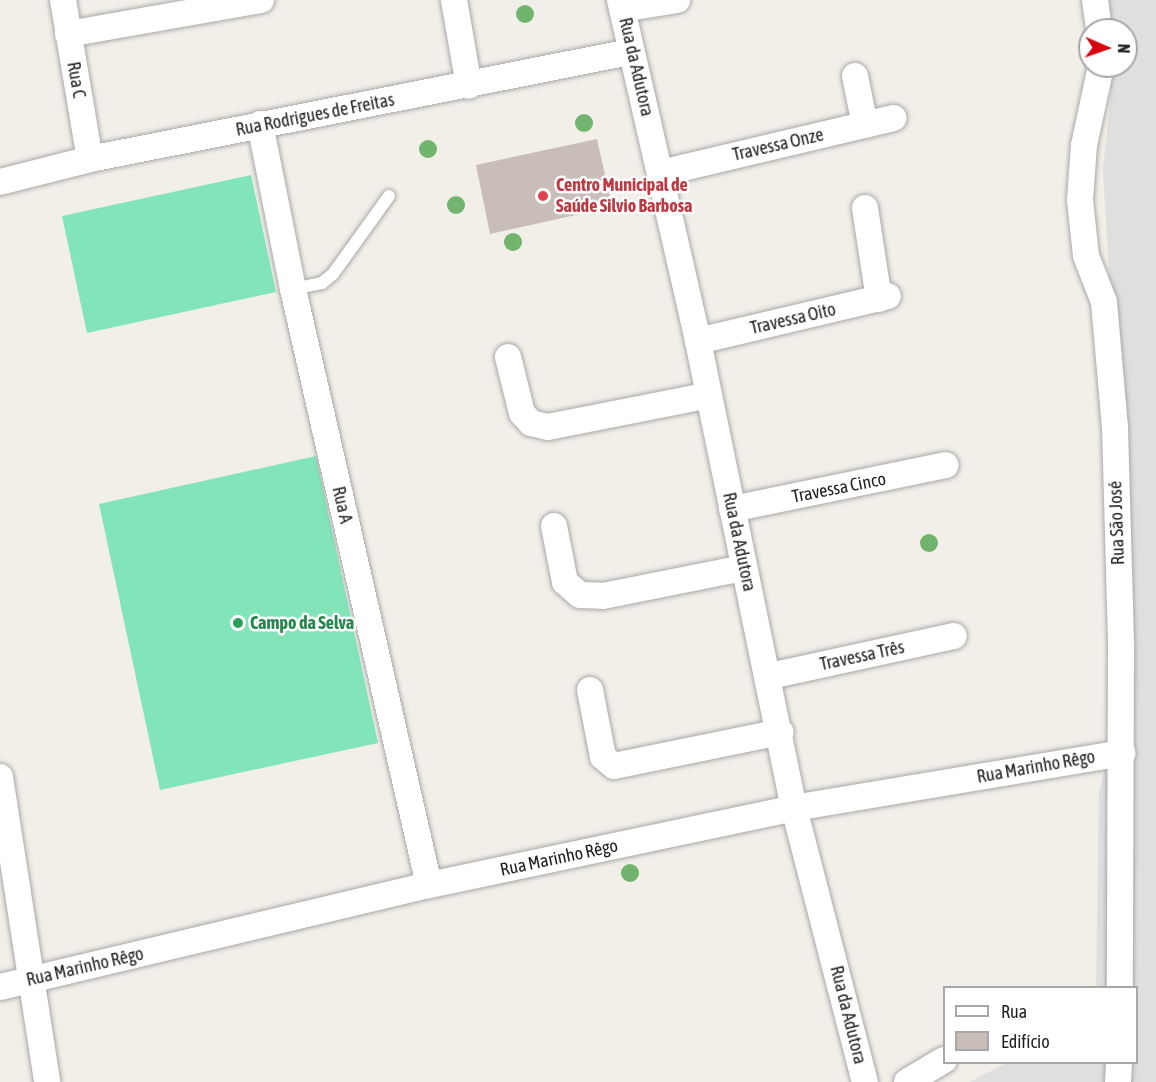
<!DOCTYPE html>
<html>
<head>
<meta charset="utf-8">
<style>
	body { margin:0 }
	#map { position:relative; width:1156px; height:1082px; overflow:hidden; background:#f2eee8; font-family:"Asap Condensed",sans-serif }
	div>[style] { position:absolute }
	.residential>* { inset:0; background:#e0dfdf }
	.pitch>* { inset:0; background:#82e5ba }
	.building>* { inset:0; background:#c8beb7 }
	.roads { filter:drop-shadow(0 0 2px #a9a9a9) drop-shadow(0 0 2px #a9a9a9) }
	.service>* { height:12px; margin:-6px; padding:0 6px; transform-origin:6px; border-radius:6px; background:#fff }
	.minor>* { height:26px; margin:-13px; padding:0 13px; transform-origin:13px; border-radius:13px; background:#fff }
	.trees>* { width:18px; height:18px; margin:-9px; border-radius:50%; background:#70b46d }
	.dots>* { width:16px; height:16px; translate:-50% -50%; box-sizing:border-box; border:3px solid #fff; border-radius:50% }
	span { translate:-50% -50%; white-space:nowrap; text-align:center; line-height:1.15; -webkit-text-stroke:5px #fff; paint-order:stroke }
	.street-label { font-size:18px; color:#222 }
	.health-label { font-size:18px; color:#be3a42; font-weight:700 }
	.left { translate:0 -50%; text-align:left }
	.leisure-label { font-size:18px; color:#27864d; font-weight:700 }
	.legend { position:absolute; left:943px; top:986px; width:195px; height:78px; box-sizing:border-box; background:#fff; border:2px solid #a7a7a7; margin:0; padding:8px 10px; list-style:none; font-size:18px; color:#222 }
	.legend li { display:flex; align-items:center; gap:12px; height:30px }
	.legend b { width:30px; border:2px solid #a7a7a7 }
	.north { position:absolute; left:1078px; top:18px; width:60px; height:60px; box-sizing:border-box; background:#fff; border:2px solid #a7a7a7; border-radius:50%; rotate:92deg; font-size:16px; font-weight:700; line-height:24px; text-align:center; color:#222 }
	.north::after { content:''; display:block; margin:auto; width:21px; height:27px; background:#d4000c; clip-path:polygon(50% 0,100% 100%,50% 72%,0 100%) }
</style>
</head>
<body>
<div id="map">
	<div class="residential">
		<i style="clip-path:polygon(1106px 0,1156px 0,1156px 1082px,970px 1082px,1006px 1063px,1136px 1062px,1136px 988px,1096px 987px,1099px 793px,1123px 687px,1116px 396px,1103px 170px,1111px 92px,1110px 66px,1126px 66px,1126px 30px,1108px 30px)"></i>
	</div>
	<div class="pitch">
		<i style="clip-path:polygon(251px 175px,276px 292px,87px 333px,62px 216px)"></i>
		<i style="clip-path:polygon(316px 456px,378px 743px,160px 790px,99px 504px)"></i>
	</div>
	<div class="building">
		<i style="clip-path:polygon(597px 139px,612px 207px,490px 234px,476px 165px)"></i>
	</div>
	<div class="roads">
		<div class="service">
			<i style="left:293px;top:289px;width:30px;rotate:-12deg"></i>
			<i style="left:322px;top:283px;width:14px;rotate:-39deg"></i>
			<i style="left:333px;top:274px;width:96px;rotate:-54.3deg"></i>
		</div>
		<div class="minor">
			<i style="left:63px;top:0;width:161px;rotate:80.4deg"></i>
			<i style="left:454px;top:0;width:87px;rotate:80.1deg"></i>
			<i style="left:620px;top:0;width:350px;rotate:77.1deg"></i>
			<i style="left:698px;top:341px;width:477px;rotate:78.4deg"></i>
			<i style="left:794px;top:808px;width:283px;rotate:75.5deg"></i>
			<i style="left:1095px;top:0;width:30px;rotate:82deg"></i>
			<i style="left:622px;top:9px;width:56px;rotate:-9.3deg"></i>
			<i style="left:68px;top:34px;width:196px;rotate:-10deg"></i>
			<i style="left:1101px;top:66px;width:81px;rotate:102.1deg"></i>
			<i style="left:1084px;top:145px;width:55px;rotate:94.2deg"></i>
			<i style="left:1080px;top:200px;width:56px;rotate:83.9deg"></i>
			<i style="left:1086px;top:256px;width:49px;rotate:68.6deg"></i>
			<i style="left:1104px;top:302px;width:125px;rotate:85deg"></i>
			<i style="left:1115px;top:427px;width:219px;rotate:88.4deg"></i>
			<i style="left:1121px;top:646px;width:342px;rotate:90.2deg"></i>
			<i style="left:855px;top:76px;width:50px;rotate:78.5deg"></i>
			<i style="left:260px;top:124px;width:168px;rotate:78.7deg"></i>
			<i style="left:293px;top:289px;width:611px;rotate:77.15deg"></i>
			<i style="left:661px;top:173px;width:239px;rotate:-13.3deg"></i>
			<i style="left:0;top:182px;width:93px;rotate:-14.3deg"></i>
			<i style="left:90px;top:159px;width:550px;rotate:-11.21deg"></i>
			<i style="left:865px;top:208px;width:92px;rotate:81.3deg"></i>
			<i style="left:698px;top:341px;width:195px;rotate:-13.3deg"></i>
			<i style="left:508px;top:357px;width:58px;rotate:76deg"></i>
			<i style="left:522px;top:413px;width:13px;rotate:48deg"></i>
			<i style="left:531px;top:423px;width:17px;rotate:13deg"></i>
			<i style="left:548px;top:427px;width:164px;rotate:-11.2deg"></i>
			<i style="left:732px;top:509px;width:218px;rotate:-11.6deg"></i>
			<i style="left:554px;top:526px;width:57px;rotate:78.9deg"></i>
			<i style="left:565px;top:582px;width:20px;rotate:41deg"></i>
			<i style="left:580px;top:595px;width:23px;rotate:2deg"></i>
			<i style="left:603px;top:596px;width:143px;rotate:-11.3deg"></i>
			<i style="left:770px;top:676px;width:188px;rotate:-12.3deg"></i>
			<i style="left:590px;top:690px;width:68px;rotate:79deg"></i>
			<i style="left:603px;top:757px;width:14px;rotate:39deg"></i>
			<i style="left:614px;top:766px;width:170px;rotate:-11.5deg"></i>
			<i style="left:0;top:777px;width:309px;rotate:81.2deg"></i>
			<i style="left:0;top:987px;width:441px;rotate:-13.4deg"></i>
			<i style="left:429px;top:885px;width:373px;rotate:-11.9deg"></i>
			<i style="left:794px;top:808px;width:333px;rotate:-9.5deg"></i>
			<i style="left:907px;top:1082px;width:43px;rotate:-30.7deg"></i>
			<i style="left:1118px;top:1082px;width:20px;rotate:-87deg"></i>
		</div>
	</div>
	<div class="trees">
		<i style="left:525px;top:14px"></i>
		<i style="left:584px;top:123px"></i>
		<i style="left:428px;top:149px"></i>
		<i style="left:456px;top:205px"></i>
		<i style="left:513px;top:242px"></i>
		<i style="left:929px;top:543px"></i>
		<i style="left:630px;top:873px"></i>
	</div>
	<div class="dots">
		<i style="left:543px;top:196px;background:#e0444e"></i>
		<i style="left:238px;top:623px;background:#2e9e5b"></i>
	</div>
	<div class="street-label">
		<span style="left:636px;top:67px;rotate:77deg">Rua da Adutora</span>
		<span style="left:76px;top:80px;rotate:80deg">Rua C</span>
		<span style="left:315px;top:115px;rotate:-11deg">Rua Rodrigues de Freitas</span>
		<span style="left:778px;top:145px;rotate:-13deg">Travessa Onze</span>
		<span style="left:793px;top:319px;rotate:-13deg">Travessa Oito</span>
		<span style="left:839px;top:488px;rotate:-11deg">Travessa Cinco</span>
		<span style="left:342px;top:505px;rotate:77deg">Rua A</span>
		<span style="left:1117px;top:523px;rotate:-92deg">Rua São José</span>
		<span style="left:739px;top:542px;rotate:78deg">Rua da Adutora</span>
		<span style="left:862px;top:656px;rotate:-12deg">Travessa Três</span>
		<span style="left:1036px;top:767px;rotate:-10deg">Rua Marinho Rêgo</span>
		<span style="left:559px;top:858px;rotate:-12deg">Rua Marinho Rêgo</span>
		<span style="left:85px;top:967px;rotate:-13deg">Rua Marinho Rêgo</span>
		<span style="left:848px;top:1015px;rotate:76deg">Rua da Adutora</span>
	</div>
	<div class="health-label">
		<span class="left" style="left:556px;top:196px">Centro Municipal de<br>Saúde Silvio Barbosa</span>
	</div>
	<div class="leisure-label">
		<span class="left" style="left:250px;top:623px">Campo da Selva</span>
	</div>
	<ul class="legend">
	<li><b style="height:8px;background:#fff"></b>Rua</li>
	<li><b style="height:16px;background:#c8beb7"></b>Edifício</li>
	</ul>
	<div class="north">N</div>
</div>
</body>
</html>
